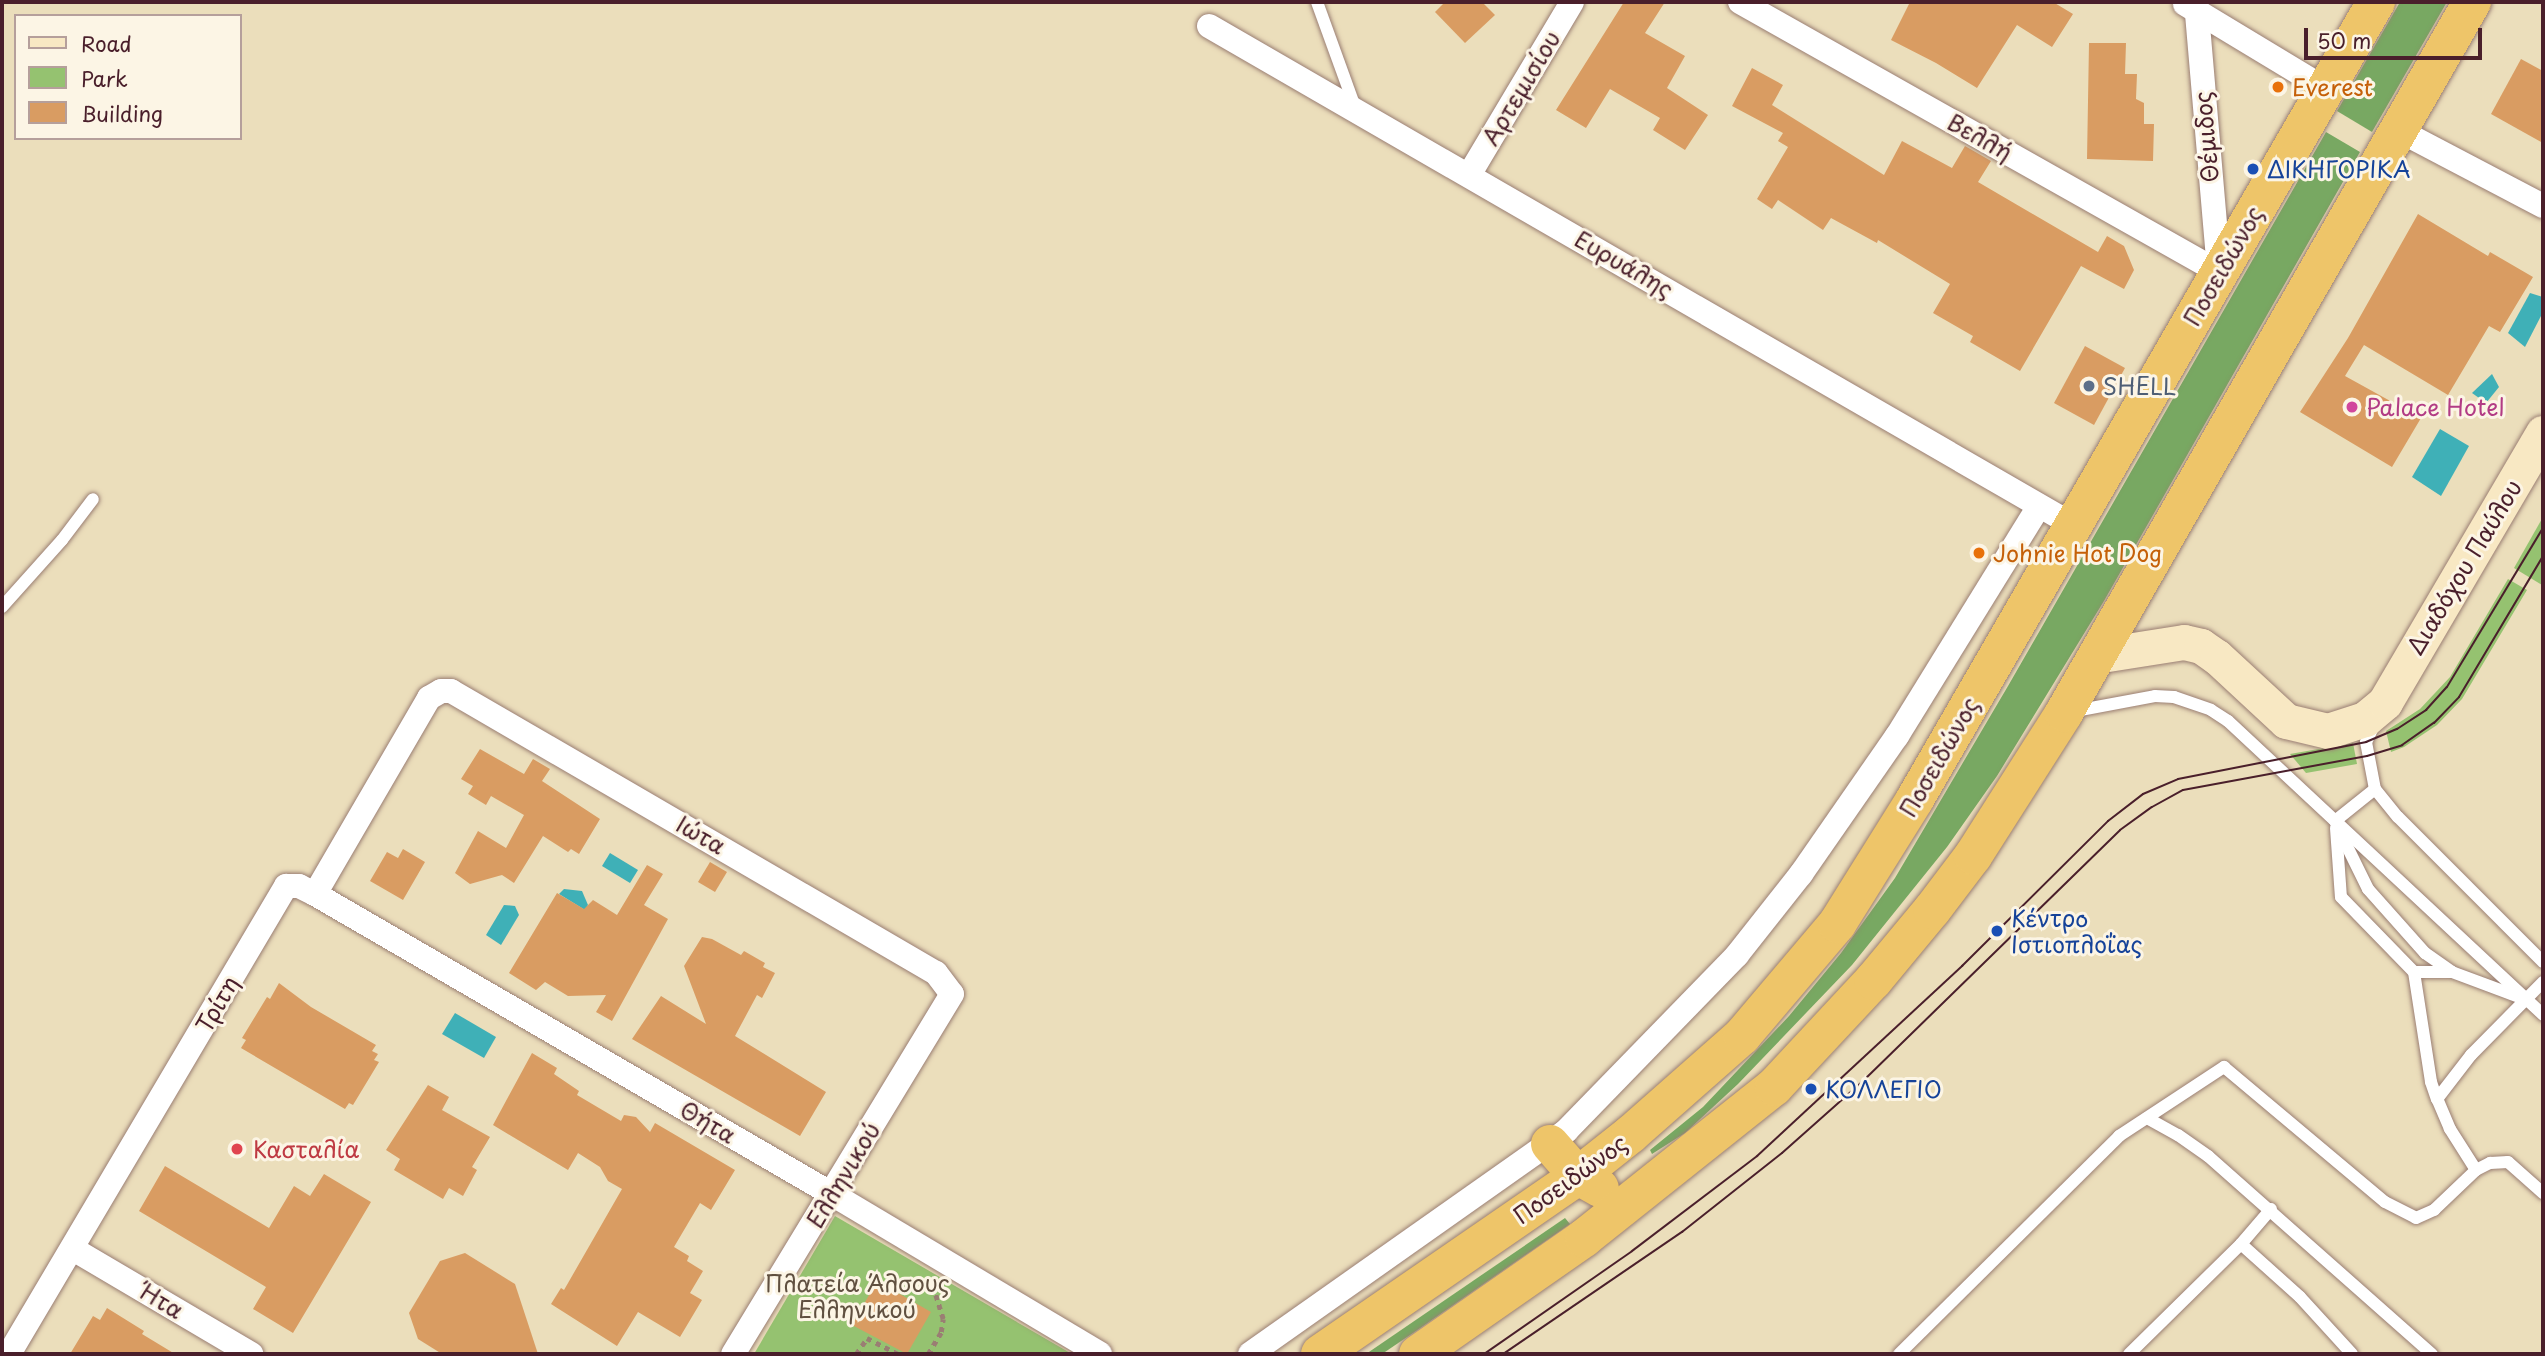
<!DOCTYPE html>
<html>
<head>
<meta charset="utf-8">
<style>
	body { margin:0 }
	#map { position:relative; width:2545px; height:1356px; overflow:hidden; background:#ebdebb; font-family:"Playpen Sans",sans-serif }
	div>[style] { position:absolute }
	.green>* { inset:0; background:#95c270 }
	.forest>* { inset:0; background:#78a862 }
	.water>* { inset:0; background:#3fb0b7 }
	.building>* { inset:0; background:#d99c62 }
	.path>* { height:4.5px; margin-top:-2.25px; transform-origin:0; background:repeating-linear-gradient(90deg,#9a7e73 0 5px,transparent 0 10px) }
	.roads { filter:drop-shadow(0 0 2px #9a7e73) drop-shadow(0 0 2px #9a7e73) }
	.lane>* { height:12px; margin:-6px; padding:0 6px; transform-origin:6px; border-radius:6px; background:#fff }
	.street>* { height:24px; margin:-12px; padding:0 12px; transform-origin:12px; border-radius:12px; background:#fff }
	.secondary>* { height:35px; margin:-17.5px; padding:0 17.5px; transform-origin:17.5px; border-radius:17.5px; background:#f8e8c3 }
	.highway>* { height:38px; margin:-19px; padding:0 19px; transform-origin:19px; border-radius:19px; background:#eec569 }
	.tram>* { height:2px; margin:-1px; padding:0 1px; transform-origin:1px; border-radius:1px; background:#4a1f2b }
	.dots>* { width:19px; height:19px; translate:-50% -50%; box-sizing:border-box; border:4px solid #fcf5e5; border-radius:50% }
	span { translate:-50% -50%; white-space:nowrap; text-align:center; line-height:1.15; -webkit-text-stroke:6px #fcf5e5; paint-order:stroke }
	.food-label { font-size:23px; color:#c56008 }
	.left { translate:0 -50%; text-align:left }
	.street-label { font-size:23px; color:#4a1f2b }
	.transit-label { font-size:23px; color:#164399 }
	.service-label { font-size:23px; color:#4e5e75 }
	.hotel-label { font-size:23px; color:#b23c85 }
	.health-label { font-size:23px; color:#be3a42 }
	.park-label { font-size:23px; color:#605040 }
	.frame { position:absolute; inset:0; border:4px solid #4a1f2b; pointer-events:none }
	.legend { position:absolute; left:14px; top:14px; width:228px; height:126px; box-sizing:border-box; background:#fcf5e5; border:2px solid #b59f9b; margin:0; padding:9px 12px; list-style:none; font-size:21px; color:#4a1f2b }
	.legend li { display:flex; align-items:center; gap:14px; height:35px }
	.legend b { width:35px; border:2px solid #b59f9b }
	.scale { position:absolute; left:2304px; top:28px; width:178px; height:32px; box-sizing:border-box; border:4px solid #4a1f2b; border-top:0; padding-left:9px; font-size:21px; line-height:24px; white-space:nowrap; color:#4a1f2b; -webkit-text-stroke:5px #fcf5e5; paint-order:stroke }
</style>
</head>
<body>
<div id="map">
	<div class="green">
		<i style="clip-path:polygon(2543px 517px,2543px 583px,2542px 585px,2514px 568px)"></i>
		<i style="clip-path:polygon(2508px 579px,2527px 590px,2462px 699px,2437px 725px,2404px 747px,2391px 752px,2386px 731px,2420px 709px,2450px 677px)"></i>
		<i style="clip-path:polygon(2353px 743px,2357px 764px,2306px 773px,2290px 754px)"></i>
		<i style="clip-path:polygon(835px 1216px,1072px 1354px,754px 1354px)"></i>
	</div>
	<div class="forest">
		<i style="clip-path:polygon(2400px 2px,2447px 2px,2372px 132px,2337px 111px)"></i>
		<i style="clip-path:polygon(2326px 132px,2360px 152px,2104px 601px,1997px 776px,1947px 847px,1852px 965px,1738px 1084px,1685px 1133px,1652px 1154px,1650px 1150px,1703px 1107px,1789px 1016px,1841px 953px,1895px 878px,2008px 686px)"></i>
		<i style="clip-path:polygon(1565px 1218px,1570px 1224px,1416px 1331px,1382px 1354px,1366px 1354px)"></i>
	</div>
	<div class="water">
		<i style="clip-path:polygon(2530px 293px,2543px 297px,2543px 312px,2525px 347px,2508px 333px)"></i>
		<i style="clip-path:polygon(2492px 374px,2499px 387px,2486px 403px,2472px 393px)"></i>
		<i style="clip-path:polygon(2440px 429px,2469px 446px,2441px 496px,2412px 477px)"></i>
		<i style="clip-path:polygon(610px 853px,638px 870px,630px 883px,602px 866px)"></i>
		<i style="clip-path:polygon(564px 889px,582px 891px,588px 905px,585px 910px,559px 894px)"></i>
		<i style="clip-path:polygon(504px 905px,515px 906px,519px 915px,501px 945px,486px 935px)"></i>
		<i style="clip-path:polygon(455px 1013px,496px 1037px,484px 1058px,442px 1034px)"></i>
	</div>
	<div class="building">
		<i style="clip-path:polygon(1445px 2px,1482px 2px,1495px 15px,1465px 43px,1435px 12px)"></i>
		<i style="clip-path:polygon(1624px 2px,1665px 2px,1645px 33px,1685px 56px,1667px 88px,1708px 115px,1685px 150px,1653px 130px,1660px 118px,1610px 89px,1586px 128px,1556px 110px)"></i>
		<i style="clip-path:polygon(1910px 2px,2053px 2px,2073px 14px,2052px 47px,2017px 25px,1977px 88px,1936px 63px,1891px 40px)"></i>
		<i style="clip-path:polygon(2089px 43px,2126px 43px,2125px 74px,2137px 74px,2136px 99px,2144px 103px,2144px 124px,2154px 124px,2153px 161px,2087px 159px)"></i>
		<i style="clip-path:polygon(2521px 59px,2543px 71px,2543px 143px,2491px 114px)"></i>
		<i style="clip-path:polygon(1752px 68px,1783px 85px,1772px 105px,1884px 175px,1902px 141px,1952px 168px,1965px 146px,1972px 150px,1991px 161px,1978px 182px,2098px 252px,2107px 236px,2124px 246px,2134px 270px,2124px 289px,2081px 266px,2020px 371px,1970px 342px,1973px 336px,1933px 313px,1950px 284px,1878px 240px,1877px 243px,1831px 218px,1823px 230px,1778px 200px,1772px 209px,1757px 199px,1788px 147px,1778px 141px,1783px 133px,1732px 106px)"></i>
		<i style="clip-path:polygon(2418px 214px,2488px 256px,2490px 252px,2533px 277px,2500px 332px,2489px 326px,2448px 395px,2364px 345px,2345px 376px,2421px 418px,2392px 467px,2300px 412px,2348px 338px)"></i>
		<i style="clip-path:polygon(2085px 346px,2125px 368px,2094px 425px,2054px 403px)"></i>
		<i style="clip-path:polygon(480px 749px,524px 774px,533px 759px,550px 769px,542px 781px,600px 819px,579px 854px,571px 849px,568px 852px,543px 836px,514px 883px,502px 875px,470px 884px,455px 873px,478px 831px,506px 848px,524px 815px,491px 796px,486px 805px,468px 794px,473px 786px,461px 779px)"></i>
		<i style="clip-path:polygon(403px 849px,425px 862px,403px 900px,370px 881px,387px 852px,398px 858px)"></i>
		<i style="clip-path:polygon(710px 862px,727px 872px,715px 892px,698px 882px)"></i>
		<i style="clip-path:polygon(647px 865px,663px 874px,644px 905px,668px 919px,612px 1021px,596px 1012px,606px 995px,568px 996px,545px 982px,536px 990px,509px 973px,557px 893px,584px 909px,593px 900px,617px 915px)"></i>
		<i style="clip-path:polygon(702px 937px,712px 939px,741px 955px,744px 951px,765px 963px,763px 967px,775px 973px,762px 998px,757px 995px,735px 1036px,826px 1092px,800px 1136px,632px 1039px,661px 996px,706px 1024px,684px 966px)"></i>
		<i style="clip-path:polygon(279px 983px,311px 1007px,376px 1045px,372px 1051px,378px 1054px,374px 1060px,379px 1062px,353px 1105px,349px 1103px,345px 1109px,241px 1048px,246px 1040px,242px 1038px,267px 997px,270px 999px)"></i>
		<i style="clip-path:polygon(532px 1053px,557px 1068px,554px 1074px,579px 1091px,577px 1095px,621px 1121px,624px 1115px,636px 1117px,650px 1132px,655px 1123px,735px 1170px,711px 1210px,700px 1203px,674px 1247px,689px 1256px,687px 1261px,703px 1271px,690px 1293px,702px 1300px,680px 1337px,638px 1312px,617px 1346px,551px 1304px,561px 1288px,564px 1290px,622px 1189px,608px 1181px,600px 1167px,578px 1153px,568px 1170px,493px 1125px)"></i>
		<i style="clip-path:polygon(428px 1085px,449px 1097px,442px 1110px,490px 1137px,472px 1167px,477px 1170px,463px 1196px,449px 1188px,443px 1199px,394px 1170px,400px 1159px,386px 1150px)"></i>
		<i style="clip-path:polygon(165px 1166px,269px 1228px,294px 1186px,310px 1196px,324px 1174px,371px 1202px,293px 1333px,253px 1309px,266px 1287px,139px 1211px)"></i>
		<i style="clip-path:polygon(465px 1253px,515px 1284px,538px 1354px,442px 1354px,418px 1339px,409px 1313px,440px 1261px)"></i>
		<i style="clip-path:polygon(877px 1281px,931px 1312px,907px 1354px,852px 1325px)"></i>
		<i style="clip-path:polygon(107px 1308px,144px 1331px,142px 1334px,175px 1354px,70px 1354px,93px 1316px,100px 1320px)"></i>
	</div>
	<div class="path">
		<i style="left:856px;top:1354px;width:19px;rotate:-55deg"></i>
		<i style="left:867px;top:1338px;width:35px;rotate:27deg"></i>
		<i style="left:928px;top:1354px;width:26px;rotate:-59deg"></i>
		<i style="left:941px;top:1332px;width:13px;rotate:-81deg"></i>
		<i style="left:943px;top:1319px;width:41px;rotate:-107.1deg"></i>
	</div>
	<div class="roads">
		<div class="lane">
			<i style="left:1317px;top:2px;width:112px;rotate:70.1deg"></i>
			<i style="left:2px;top:607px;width:90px;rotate:-48.2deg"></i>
			<i style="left:62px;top:540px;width:51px;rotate:-52.9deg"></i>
			<i style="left:2075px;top:711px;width:81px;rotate:-10.6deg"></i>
			<i style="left:2155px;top:696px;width:19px;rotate:3deg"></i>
			<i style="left:2174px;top:697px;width:39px;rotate:19deg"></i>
			<i style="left:2211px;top:710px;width:20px;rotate:33deg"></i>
			<i style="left:2228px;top:721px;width:431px;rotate:43deg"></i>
			<i style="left:2375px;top:723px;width:21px;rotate:115deg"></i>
			<i style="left:2366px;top:742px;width:48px;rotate:79.2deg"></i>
			<i style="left:2375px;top:789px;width:36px;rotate:51deg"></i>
			<i style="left:2398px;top:817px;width:205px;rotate:45deg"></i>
			<i style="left:2335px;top:821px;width:51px;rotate:-38.7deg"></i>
			<i style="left:2336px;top:828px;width:69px;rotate:85.9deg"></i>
			<i style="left:2341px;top:897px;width:105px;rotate:45.8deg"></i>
			<i style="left:2414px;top:972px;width:38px"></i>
			<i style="left:2338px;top:828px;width:68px;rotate:63.8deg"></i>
			<i style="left:2368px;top:889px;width:86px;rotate:48.3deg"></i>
			<i style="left:2425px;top:953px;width:33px;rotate:35deg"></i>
			<i style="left:2452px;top:972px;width:72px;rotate:20.5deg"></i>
			<i style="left:2414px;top:972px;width:111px;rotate:81.2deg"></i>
			<i style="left:2431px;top:1082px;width:18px;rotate:71deg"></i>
			<i style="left:2437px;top:1099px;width:56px;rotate:-52.3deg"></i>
			<i style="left:2471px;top:1055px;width:103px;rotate:-45.4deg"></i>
			<i style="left:2147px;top:1118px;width:35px;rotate:29deg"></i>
			<i style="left:2178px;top:1135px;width:37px;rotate:35deg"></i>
			<i style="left:2208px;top:1156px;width:299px;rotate:41.5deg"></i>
			<i style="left:2476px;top:1170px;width:16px;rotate:-27deg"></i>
			<i style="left:2490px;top:1163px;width:18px;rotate:-3deg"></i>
			<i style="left:2508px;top:1162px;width:47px;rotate:41.5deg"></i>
			<i style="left:2241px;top:1244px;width:79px;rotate:41.9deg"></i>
			<i style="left:2300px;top:1297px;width:77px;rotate:47.6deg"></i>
			<i style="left:1899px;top:1354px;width:310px;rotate:-44.7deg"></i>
			<i style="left:2119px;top:1136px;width:126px;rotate:-33.3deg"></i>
			<i style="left:2224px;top:1067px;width:210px;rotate:40deg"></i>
			<i style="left:2385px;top:1202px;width:35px;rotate:27deg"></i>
			<i style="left:2416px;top:1218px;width:20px;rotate:-24deg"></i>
			<i style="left:2434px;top:1210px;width:58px;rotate:-43.6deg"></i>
			<i style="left:2476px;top:1170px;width:49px;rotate:-122.4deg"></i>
			<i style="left:2450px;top:1129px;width:33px;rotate:-113deg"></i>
			<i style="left:2129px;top:1354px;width:157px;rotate:-44.5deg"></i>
			<i style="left:2241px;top:1244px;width:46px;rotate:-49.4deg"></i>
		</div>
		<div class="street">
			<i style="left:1740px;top:2px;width:550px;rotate:29.41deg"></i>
			<i style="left:2196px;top:2px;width:271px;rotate:85.1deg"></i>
			<i style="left:2185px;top:4px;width:165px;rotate:31.1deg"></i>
			<i style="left:1209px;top:26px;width:998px;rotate:30.01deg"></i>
			<i style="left:2400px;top:131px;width:161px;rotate:27.7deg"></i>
			<i style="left:1469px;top:175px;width:201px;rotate:-59.2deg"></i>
			<i style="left:315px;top:894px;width:598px;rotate:30.13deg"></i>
			<i style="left:832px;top:1194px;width:312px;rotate:30.8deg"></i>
			<i style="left:73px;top:1249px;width:207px;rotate:30.5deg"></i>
			<i style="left:9px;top:1354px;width:544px;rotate:-59.38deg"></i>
			<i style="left:286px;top:886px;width:13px"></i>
			<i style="left:299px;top:886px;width:18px;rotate:27deg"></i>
			<i style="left:315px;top:894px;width:227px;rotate:-59.8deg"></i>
			<i style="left:429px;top:698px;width:14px;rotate:-30deg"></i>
			<i style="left:441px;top:691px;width:10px"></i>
			<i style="left:451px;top:691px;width:561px;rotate:30.18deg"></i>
			<i style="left:936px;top:973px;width:26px;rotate:53deg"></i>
			<i style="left:952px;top:994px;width:421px;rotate:121.3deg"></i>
			<i style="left:1250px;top:1354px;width:387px;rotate:-35.2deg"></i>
			<i style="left:1566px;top:1131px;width:245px;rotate:-45.8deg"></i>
			<i style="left:1737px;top:955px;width:103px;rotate:-51.7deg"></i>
			<i style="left:1801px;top:874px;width:168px;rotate:-55.2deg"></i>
			<i style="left:1897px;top:736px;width:270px;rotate:-58.3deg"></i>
		</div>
		<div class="secondary">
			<i style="left:2095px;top:656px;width:90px;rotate:-8.9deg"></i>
			<i style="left:2184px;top:642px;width:17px;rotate:13deg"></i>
			<i style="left:2201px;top:646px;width:19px;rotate:35deg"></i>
			<i style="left:2217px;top:657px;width:94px;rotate:42.8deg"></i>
			<i style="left:2286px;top:721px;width:43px;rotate:13.4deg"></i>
			<i style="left:2328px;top:731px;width:39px;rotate:-18deg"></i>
			<i style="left:2365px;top:719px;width:26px;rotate:-40deg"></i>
			<i style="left:2385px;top:702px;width:312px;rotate:-59.6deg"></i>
		</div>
		<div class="highway">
			<i style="left:1550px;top:1144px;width:43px;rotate:48.8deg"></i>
			<i style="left:1578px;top:1176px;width:25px;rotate:29deg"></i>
			<i style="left:1320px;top:1354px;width:313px;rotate:-34.6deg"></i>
			<i style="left:1578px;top:1176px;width:68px;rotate:-38.4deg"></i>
			<i style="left:1631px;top:1134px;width:148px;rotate:-41.4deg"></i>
			<i style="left:1742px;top:1036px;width:147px;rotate:-49.7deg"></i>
			<i style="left:1837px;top:924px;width:147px;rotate:-58deg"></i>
			<i style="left:1915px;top:799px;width:921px;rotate:-59.95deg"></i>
			<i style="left:1418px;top:1354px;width:203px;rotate:-34.9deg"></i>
			<i style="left:1584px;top:1238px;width:243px;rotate:-38.5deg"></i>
			<i style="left:1774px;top:1087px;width:145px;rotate:-47deg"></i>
			<i style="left:1873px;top:981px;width:92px;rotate:-50.3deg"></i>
			<i style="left:1932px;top:910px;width:68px;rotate:-52.8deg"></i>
			<i style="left:1973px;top:856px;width:169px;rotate:-57.5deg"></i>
			<i style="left:2064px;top:713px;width:820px;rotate:-60.15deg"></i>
		</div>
	</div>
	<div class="tram">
		<i style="left:1484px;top:1354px;width:180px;rotate:-34.8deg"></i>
		<i style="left:1632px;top:1251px;width:157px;rotate:-37.2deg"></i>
		<i style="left:1757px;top:1156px;width:280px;rotate:-42.8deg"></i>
		<i style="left:1962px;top:966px;width:206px;rotate:-44.8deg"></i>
		<i style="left:2108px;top:821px;width:44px;rotate:-37.6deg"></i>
		<i style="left:2143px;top:794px;width:38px;rotate:-23deg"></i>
		<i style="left:2178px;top:779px;width:192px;rotate:-11.1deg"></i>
		<i style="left:2366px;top:742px;width:34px;rotate:-23deg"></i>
		<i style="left:2397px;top:729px;width:35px;rotate:-33deg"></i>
		<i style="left:2426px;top:710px;width:31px;rotate:-48deg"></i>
		<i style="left:2447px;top:687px;width:186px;rotate:-58.9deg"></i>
		<i style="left:1503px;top:1354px;width:217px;rotate:-34.3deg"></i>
		<i style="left:1682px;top:1232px;width:127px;rotate:-38.3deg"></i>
		<i style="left:1782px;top:1153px;width:108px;rotate:-41.6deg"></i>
		<i style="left:1863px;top:1081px;width:359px;rotate:-44.3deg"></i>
		<i style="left:2120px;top:830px;width:39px;rotate:-36deg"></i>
		<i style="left:2152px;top:807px;width:35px;rotate:-29deg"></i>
		<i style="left:2183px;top:790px;width:187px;rotate:-10.5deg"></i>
		<i style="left:2367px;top:756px;width:37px;rotate:-17deg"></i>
		<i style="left:2402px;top:745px;width:39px;rotate:-35deg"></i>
		<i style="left:2434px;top:723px;width:36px;rotate:-46deg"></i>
		<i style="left:2459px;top:697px;width:164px;rotate:-59.2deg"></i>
	</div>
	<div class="dots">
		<i style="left:2278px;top:87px;background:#e8710a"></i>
		<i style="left:2253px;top:169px;background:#1a4fb4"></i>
		<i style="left:2089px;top:386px;background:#5c6f8a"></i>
		<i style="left:2352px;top:407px;background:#d1479c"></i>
		<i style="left:1979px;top:553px;background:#e8710a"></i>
		<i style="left:1997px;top:931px;background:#1a4fb4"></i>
		<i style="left:1811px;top:1089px;background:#1a4fb4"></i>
		<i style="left:237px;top:1149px;background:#e0444e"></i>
	</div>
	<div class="food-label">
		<span class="left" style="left:2292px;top:87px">Everest</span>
		<span class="left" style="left:1993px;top:553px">Johnie Hot Dog</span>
	</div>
	<div class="street-label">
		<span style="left:1521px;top:88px;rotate:-59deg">Αρτεμισίου</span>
		<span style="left:1980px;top:137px;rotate:29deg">Βελλή</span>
		<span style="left:2206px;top:137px;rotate:-95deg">Θέμιδος</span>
		<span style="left:1624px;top:264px;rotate:30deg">Ευρυάλης</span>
		<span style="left:2223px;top:266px;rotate:-60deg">Ποσειδώνος</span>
		<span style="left:2464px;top:567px;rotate:-59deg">Διαδόχου Παύλου</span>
		<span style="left:1939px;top:757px;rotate:-60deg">Ποσειδώνος</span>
		<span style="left:701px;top:835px;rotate:30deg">Ιώτα</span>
		<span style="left:217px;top:1004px;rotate:-60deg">Τρίτη</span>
		<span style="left:708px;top:1122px;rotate:30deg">Θήτα</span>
		<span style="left:843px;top:1175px;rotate:-59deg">Ελληνικού</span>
		<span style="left:1570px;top:1179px;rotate:-36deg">Ποσειδώνος</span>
		<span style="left:162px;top:1301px;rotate:31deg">Ήτα</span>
	</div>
	<div class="transit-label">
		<span class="left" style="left:2267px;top:169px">ΔΙΚΗΓΟΡΙΚΑ</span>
		<span class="left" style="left:2011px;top:931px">Κέντρο<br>Ιστιοπλοΐας</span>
		<span class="left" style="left:1825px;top:1089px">ΚΟΛΛΕΓΙΟ</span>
	</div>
	<div class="service-label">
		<span class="left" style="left:2103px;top:386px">SHELL</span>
	</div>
	<div class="hotel-label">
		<span class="left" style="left:2366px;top:407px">Palace Hotel</span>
	</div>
	<div class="health-label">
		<span class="left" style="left:253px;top:1149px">Κασταλία</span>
	</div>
	<div class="park-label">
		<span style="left:857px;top:1296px">Πλατεία Άλσους<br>Ελληνικού</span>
	</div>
	<div class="frame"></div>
	<ul class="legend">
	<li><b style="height:9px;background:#f8e8c3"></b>Road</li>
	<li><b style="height:19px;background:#95c270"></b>Park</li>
	<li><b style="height:19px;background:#d99c62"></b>Building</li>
	</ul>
	<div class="scale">50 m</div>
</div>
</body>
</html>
